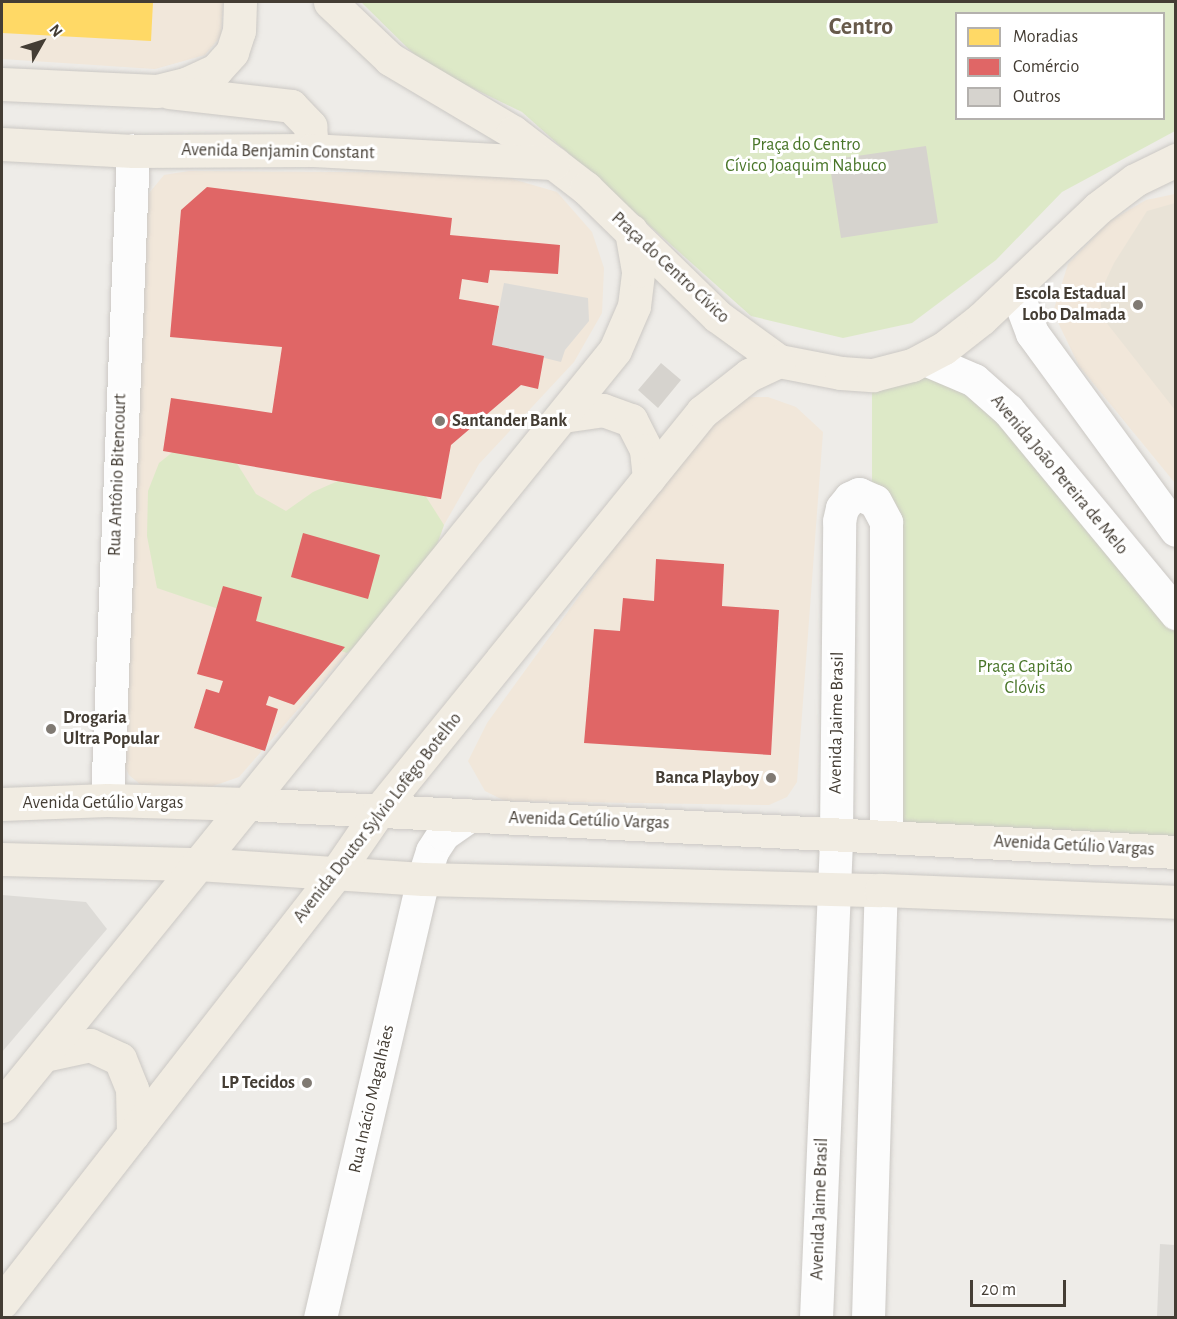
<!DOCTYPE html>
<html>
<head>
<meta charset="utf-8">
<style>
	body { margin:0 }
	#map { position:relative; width:1177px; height:1319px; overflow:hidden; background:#eeece8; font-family:"Alegreya Sans",sans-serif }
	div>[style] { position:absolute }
	.commercial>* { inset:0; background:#f1e7da }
	.education>* { inset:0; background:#e9e3d7 }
	.green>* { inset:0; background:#dde9c7 }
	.parking>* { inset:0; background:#dddbd7 }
	.homes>* { inset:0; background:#ffd966 }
	.shops>* { inset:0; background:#e06666 }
	.building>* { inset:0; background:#d6d3ce }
	.roads { filter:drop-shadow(0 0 2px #cbc8c4) drop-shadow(0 0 2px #cbc8c4) }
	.minor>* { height:33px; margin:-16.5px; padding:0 16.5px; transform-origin:16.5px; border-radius:16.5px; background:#fcfcfc }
	.major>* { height:33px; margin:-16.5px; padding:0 16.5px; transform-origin:16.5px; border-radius:16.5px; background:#f1ece2 }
	.dots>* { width:16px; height:16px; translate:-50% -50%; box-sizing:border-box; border:3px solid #fff; border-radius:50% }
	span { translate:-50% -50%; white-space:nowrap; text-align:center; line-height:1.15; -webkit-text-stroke:6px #fff; paint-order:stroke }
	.park-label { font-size:18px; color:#487528 }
	.street-label { font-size:18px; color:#443d34 }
	.poi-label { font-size:18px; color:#443d34; font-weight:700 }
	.right { translate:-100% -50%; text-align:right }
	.left { translate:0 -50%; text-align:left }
	.district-label { font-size:24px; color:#675a4b; font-weight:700 }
	.frame { position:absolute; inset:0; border:3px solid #443d34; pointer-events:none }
	.legend { position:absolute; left:955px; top:12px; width:210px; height:108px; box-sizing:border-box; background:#fff; border:2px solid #b4b1ae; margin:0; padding:8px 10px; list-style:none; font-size:18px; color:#443d34 }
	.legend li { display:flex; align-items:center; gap:12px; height:30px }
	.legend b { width:30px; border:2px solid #b4b1ae }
	.north { position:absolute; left:12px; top:12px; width:60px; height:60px; -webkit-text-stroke:4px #fff; paint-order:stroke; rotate:51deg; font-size:16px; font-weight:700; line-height:24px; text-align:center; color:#443d34 }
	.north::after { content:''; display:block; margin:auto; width:21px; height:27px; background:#443d34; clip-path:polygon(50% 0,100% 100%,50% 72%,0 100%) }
	.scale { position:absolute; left:970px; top:1280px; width:96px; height:27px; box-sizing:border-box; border:3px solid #443d34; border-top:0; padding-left:8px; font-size:18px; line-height:21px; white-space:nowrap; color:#443d34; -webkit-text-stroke:4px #fff; paint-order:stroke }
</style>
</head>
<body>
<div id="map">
	<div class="commercial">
		<i style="clip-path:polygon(2px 2px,223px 2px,221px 36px,205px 55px,155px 69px,2px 59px)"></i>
		<i style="clip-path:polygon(189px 171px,492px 173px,557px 192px,592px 232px,604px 268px,602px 313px,574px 362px,479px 464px,444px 525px,431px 561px,395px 609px,347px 653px,239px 777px,190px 794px,148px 791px,129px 775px,120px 756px,143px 211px,150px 192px,164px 175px)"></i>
		<i style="clip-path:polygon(1175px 194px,1175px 483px,1079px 366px,1053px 312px,1068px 264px,1110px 221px,1146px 200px)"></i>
		<i style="clip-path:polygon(747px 397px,768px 397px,796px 407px,823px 432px,797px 782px,787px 797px,769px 805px,505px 801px,485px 791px,468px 761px,487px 723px,644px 507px,726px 411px)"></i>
	</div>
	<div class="education">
		<i style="clip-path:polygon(1175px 203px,1176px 203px,1175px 410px,1102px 317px,1100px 293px,1114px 263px,1147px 211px)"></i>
	</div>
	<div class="green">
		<i style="clip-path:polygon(evenodd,361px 2px,1175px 2px,1175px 131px,1062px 192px,996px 260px,912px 323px,843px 338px,751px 316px,522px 112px,425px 65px,361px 2px,956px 14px,1164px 14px,1164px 118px,956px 118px,956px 14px)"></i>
		<i style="clip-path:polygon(872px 364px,986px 381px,1175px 619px,1175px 847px,872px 830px)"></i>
		<i style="clip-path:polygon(179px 447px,236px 462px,256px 494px,286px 511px,313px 492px,347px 477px,423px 492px,444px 525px,431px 561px,395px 609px,347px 653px,157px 588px,147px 536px,148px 491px,159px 463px)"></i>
	</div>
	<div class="parking">
		<i style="clip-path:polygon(504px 283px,588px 298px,589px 321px,565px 350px,561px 362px,492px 345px)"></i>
		<i style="clip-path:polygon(2px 895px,86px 902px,107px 929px,2px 1052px)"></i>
		<i style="clip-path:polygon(1160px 1244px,1175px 1245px,1175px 1317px,1157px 1317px)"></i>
	</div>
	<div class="homes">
		<i style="clip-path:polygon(2px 2px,153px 2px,151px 41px,2px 33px)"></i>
	</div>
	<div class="shops">
		<i style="clip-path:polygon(207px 187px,452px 218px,450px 235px,560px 245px,558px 274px,490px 270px,488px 283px,462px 279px,459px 299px,499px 306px,492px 345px,544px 356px,538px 389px,521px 385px,451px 445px,441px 499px,163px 451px,171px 398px,272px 413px,282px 347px,170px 337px,181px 210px)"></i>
		<i style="clip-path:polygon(303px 533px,380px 555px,368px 599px,291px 577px)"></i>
		<i style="clip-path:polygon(656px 559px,724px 564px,722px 606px,779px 610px,771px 755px,584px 743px,594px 629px,620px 631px,623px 598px,654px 601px)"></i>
		<i style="clip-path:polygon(223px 586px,262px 597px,256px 621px,345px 647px,294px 705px,269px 696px,266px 705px,278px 709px,265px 751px,194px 728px,206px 689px,219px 693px,223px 681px,197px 674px)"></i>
	</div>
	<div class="building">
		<i style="clip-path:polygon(926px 146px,938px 223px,841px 238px,829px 160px)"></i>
		<i style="clip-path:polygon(661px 363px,681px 380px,658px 408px,638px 390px)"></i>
	</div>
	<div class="roads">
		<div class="minor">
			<i style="left:1015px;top:288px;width:48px;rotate:69.3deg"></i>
			<i style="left:1032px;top:333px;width:244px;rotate:53.8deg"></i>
			<i style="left:925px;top:359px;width:53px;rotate:23.2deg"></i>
			<i style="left:974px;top:380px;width:45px;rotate:41.4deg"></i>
			<i style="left:1008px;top:410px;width:264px;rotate:50.4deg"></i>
			<i style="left:107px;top:800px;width:650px;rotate:-87.71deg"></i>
			<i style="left:320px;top:1318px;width:451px;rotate:-76.8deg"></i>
			<i style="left:423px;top:879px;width:29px;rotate:-72deg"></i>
			<i style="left:432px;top:851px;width:20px;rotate:-57deg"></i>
			<i style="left:443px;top:834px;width:32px;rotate:-35deg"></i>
			<i style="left:816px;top:1318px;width:486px;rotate:-87.6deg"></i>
			<i style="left:836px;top:832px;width:311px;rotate:-89.4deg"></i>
			<i style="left:839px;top:521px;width:13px;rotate:-77deg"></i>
			<i style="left:842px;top:508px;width:13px;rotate:-51deg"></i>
			<i style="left:850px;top:498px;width:10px;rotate:-24deg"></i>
			<i style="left:859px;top:494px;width:17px;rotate:24deg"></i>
			<i style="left:875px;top:501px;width:24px;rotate:62deg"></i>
			<i style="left:886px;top:522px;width:314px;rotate:90deg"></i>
			<i style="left:868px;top:1318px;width:428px;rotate:-88.3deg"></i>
		</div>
		<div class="major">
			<i style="left:330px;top:2px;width:83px;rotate:43.5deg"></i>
			<i style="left:390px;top:59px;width:143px;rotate:30.7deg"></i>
			<i style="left:513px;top:132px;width:92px;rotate:37.5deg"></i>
			<i style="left:586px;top:188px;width:183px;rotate:44.3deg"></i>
			<i style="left:717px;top:316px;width:77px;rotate:36deg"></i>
			<i style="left:779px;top:361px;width:63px;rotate:11deg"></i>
			<i style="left:841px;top:373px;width:32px;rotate:4deg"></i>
			<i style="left:873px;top:375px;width:40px;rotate:-14.4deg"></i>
			<i style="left:912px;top:365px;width:36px;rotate:-28deg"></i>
			<i style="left:944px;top:348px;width:47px;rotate:-38.1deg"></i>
			<i style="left:981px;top:319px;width:161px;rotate:-43.5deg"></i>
			<i style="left:1098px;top:208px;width:46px;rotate:-37.1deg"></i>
			<i style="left:1135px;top:180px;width:46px;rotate:-26deg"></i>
			<i style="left:2px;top:84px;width:155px;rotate:2.6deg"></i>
			<i style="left:157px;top:91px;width:32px;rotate:-14deg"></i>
			<i style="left:188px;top:83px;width:31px;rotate:-25deg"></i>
			<i style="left:216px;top:70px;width:24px;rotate:-48deg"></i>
			<i style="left:232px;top:52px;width:22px;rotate:-72deg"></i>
			<i style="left:239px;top:31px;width:29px;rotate:-88deg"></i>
			<i style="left:169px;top:92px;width:123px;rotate:6.5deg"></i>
			<i style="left:291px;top:106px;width:28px;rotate:46deg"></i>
			<i style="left:310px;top:126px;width:24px;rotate:85deg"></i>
			<i style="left:2px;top:144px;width:131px;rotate:3.1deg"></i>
			<i style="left:133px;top:151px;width:179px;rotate:-0.3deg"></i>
			<i style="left:312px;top:150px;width:242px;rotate:3.1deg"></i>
			<i style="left:563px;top:416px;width:40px;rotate:-8.5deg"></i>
			<i style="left:603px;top:410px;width:30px;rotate:20deg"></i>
			<i style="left:631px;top:420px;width:34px;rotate:63deg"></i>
			<i style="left:646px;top:450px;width:28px;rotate:84deg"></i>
			<i style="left:2px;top:804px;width:105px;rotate:-2.2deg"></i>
			<i style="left:107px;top:800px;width:141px;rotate:1.6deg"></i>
			<i style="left:248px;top:804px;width:929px;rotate:2.96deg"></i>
			<i style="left:2px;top:859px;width:196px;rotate:1.5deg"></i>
			<i style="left:198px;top:864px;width:225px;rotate:3.8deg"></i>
			<i style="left:423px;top:879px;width:458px;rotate:1.4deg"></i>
			<i style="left:881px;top:890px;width:295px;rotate:2.3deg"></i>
			<i style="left:45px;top:1055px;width:46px;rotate:-12.5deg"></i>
			<i style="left:90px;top:1045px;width:33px;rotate:25deg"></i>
			<i style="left:120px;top:1059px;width:32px;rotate:68deg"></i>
			<i style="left:132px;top:1089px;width:45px;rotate:88.7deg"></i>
			<i style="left:2px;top:1106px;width:973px;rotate:-50.96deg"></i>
			<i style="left:615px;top:350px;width:48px;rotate:-66.6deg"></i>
			<i style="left:634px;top:306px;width:35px;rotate:-83deg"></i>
			<i style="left:638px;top:271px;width:41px;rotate:-99.9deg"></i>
			<i style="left:2px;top:1302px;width:540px;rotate:-52.07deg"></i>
			<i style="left:334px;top:876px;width:78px;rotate:-55.5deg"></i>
			<i style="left:378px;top:812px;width:515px;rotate:-50.99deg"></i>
			<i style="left:702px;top:412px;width:60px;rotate:-38.2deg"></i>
			<i style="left:749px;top:375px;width:33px;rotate:-25deg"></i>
		</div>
	</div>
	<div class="dots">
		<i style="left:1138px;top:305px;background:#807a73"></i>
		<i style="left:440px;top:421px;background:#807a73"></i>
		<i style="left:51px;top:729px;background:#807a73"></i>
		<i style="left:771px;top:778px;background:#807a73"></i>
		<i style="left:307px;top:1083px;background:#807a73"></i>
	</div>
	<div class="park-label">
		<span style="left:806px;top:156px">Praça do Centro<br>Cívico Joaquim Nabuco</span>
		<span style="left:1025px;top:678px">Praça Capitão<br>Clóvis</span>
	</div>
	<div class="street-label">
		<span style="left:278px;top:152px;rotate:1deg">Avenida Benjamin Constant</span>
		<span style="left:670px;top:268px;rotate:43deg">Praça do Centro Cívico</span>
		<span style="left:118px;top:475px;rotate:-88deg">Rua Antônio Bitencourt</span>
		<span style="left:1059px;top:475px;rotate:50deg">Avenida João Pereira de Melo</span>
		<span style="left:837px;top:723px;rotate:-89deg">Avenida Jaime Brasil</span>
		<span style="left:103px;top:803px">Avenida Getúlio Vargas</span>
		<span style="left:378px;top:818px;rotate:-52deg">Avenida Doutor Sylvio Lofêgo Botelho</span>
		<span style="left:589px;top:821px;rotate:2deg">Avenida Getúlio Vargas</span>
		<span style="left:1074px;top:846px;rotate:3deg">Avenida Getúlio Vargas</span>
		<span style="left:372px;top:1099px;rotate:-77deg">Rua Inácio Magalhães</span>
		<span style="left:820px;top:1209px;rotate:-88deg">Avenida Jaime Brasil</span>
	</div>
	<div class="poi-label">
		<span class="right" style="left:1126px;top:305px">Escola Estadual<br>Lobo Dalmada</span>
		<span class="left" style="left:452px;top:421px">Santander Bank</span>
		<span class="left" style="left:63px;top:729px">Drogaria<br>Ultra Popular</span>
		<span class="right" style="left:759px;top:778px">Banca Playboy</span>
		<span class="right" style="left:295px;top:1083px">LP Tecidos</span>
	</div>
	<div class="district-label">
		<span style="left:861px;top:28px">Centro</span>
	</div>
	<div class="frame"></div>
	<ul class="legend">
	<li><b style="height:16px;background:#ffd966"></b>Moradias</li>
	<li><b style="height:16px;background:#e06666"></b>Comércio</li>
	<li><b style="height:16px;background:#d6d3ce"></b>Outros</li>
	</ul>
	<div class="north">N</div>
	<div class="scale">20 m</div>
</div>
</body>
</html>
